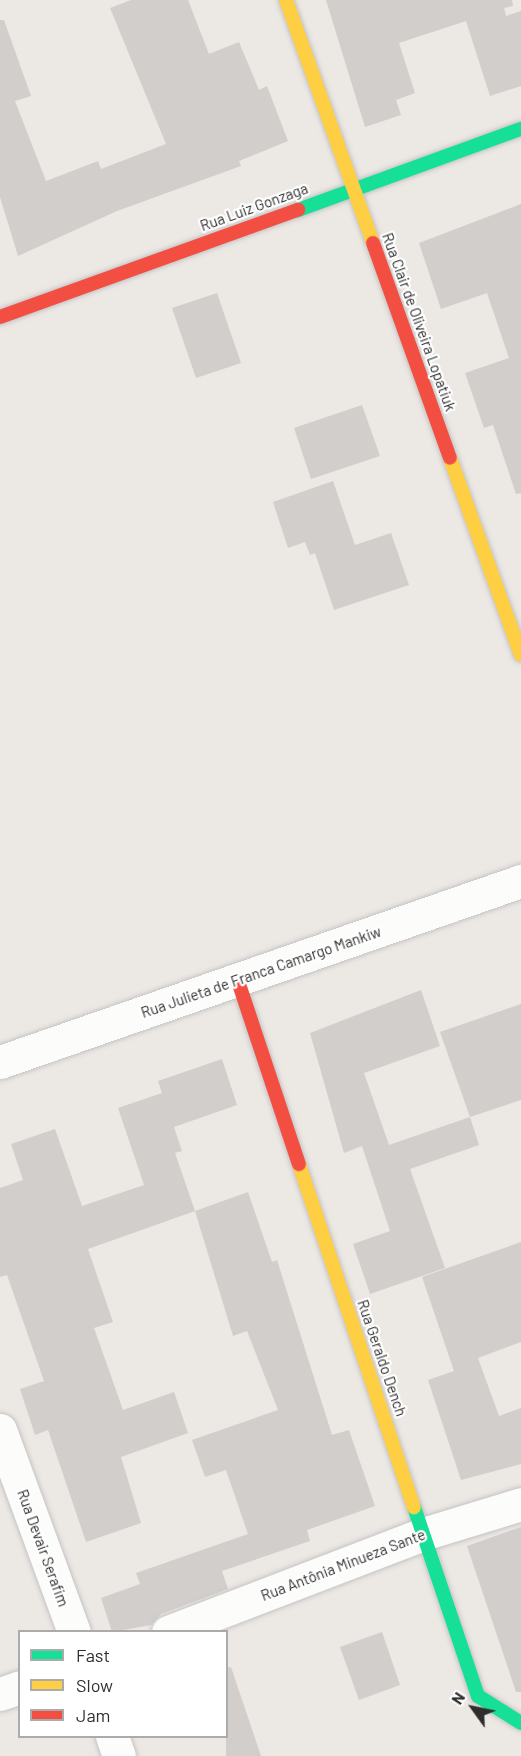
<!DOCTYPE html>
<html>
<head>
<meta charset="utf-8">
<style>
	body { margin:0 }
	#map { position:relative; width:521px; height:1756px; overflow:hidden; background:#ece8e4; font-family:Barlow,sans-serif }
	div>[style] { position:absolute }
	.building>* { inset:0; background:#d1cecb }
	.roads { filter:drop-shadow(0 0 2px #c5c4c5) drop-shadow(0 0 2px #c5c4c5) }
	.street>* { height:33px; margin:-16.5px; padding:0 16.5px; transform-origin:16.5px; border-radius:16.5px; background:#fcfcfb }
	.fast>* { height:14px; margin:-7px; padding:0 7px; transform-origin:7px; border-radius:7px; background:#16e098 }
	.slow>* { height:14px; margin:-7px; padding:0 7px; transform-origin:7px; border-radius:7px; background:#ffcf43 }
	.jam>* { height:14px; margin:-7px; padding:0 7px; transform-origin:7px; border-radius:7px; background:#f24e42 }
	span { translate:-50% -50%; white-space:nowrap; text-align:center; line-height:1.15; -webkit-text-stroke:4.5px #fff; paint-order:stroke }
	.street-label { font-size:15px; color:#2e2e2e }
	.legend { position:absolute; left:18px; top:1630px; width:210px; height:108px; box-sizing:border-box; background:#fff; border:2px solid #ababab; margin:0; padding:8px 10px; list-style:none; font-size:18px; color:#2e2e2e }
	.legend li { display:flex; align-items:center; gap:12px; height:30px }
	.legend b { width:30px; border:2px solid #ababab }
	.north { position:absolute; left:443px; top:1678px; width:60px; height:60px; -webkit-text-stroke:4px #fff; paint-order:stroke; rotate:303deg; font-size:16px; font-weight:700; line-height:24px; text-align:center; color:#2e2e2e }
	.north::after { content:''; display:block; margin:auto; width:21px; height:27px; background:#2e2e2e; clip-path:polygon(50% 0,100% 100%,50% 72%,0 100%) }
</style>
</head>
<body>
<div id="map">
	<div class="building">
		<i style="clip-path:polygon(131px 0,188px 0,209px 54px,239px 42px,259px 90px,267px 86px,288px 141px,239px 161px,241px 166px,117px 211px,18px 256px,0 197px,0 20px,4px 20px,31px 96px,15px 101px,46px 181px,98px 161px,101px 169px,166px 144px,110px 8px)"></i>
		<i style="clip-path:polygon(326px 0,512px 0,513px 6px,504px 8px,506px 16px,521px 11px,521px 86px,490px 96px,466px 21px,399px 43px,415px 93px,396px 100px,401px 115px,365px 127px)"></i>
		<i style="clip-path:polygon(521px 204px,521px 493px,516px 494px,493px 425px,484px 428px,465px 373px,509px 358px,487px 293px,441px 309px,419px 243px)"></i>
		<i style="clip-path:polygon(217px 293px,241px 363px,196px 378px,172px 308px)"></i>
		<i style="clip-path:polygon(362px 405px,380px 456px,311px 479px,294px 428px)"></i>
		<i style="clip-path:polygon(333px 481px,355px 545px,391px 533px,409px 585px,334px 610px,315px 553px,310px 555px,305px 542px,288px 548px,273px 502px)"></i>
		<i style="clip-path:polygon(421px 990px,440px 1046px,364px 1073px,389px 1145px,470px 1117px,479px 1145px,410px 1169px,445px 1268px,370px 1294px,353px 1244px,390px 1231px,362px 1146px,344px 1153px,310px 1033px)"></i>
		<i style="clip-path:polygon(521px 1004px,521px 1100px,470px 1117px,440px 1032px)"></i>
		<i style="clip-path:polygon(222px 1059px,237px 1105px,174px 1127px,182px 1151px,175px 1153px,195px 1211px,88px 1249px,113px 1322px,94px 1328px,123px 1410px,174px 1392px,188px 1433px,121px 1457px,141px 1523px,86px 1542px,48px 1430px,35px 1435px,20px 1389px,44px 1381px,7px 1275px,0 1277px,0 1188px,23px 1180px,11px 1144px,55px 1129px,82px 1206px,144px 1185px,118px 1108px,162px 1093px,158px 1081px)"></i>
		<i style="clip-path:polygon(248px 1192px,272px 1262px,277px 1260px,332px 1435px,349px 1430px,375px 1506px,307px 1530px,310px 1541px,222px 1571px,228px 1589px,161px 1614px,151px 1625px,112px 1632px,101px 1598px,140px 1584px,136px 1573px,248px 1534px,226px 1470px,205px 1477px,192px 1440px,278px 1410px,247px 1331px,233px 1336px,195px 1211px)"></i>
		<i style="clip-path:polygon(521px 1242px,521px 1342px,478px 1358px,499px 1416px,521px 1408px,521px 1464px,461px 1480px,428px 1380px,454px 1371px,422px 1277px)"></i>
		<i style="clip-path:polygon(521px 1527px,521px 1692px,516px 1692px,467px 1546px)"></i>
		<i style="clip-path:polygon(382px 1632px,400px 1685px,359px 1700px,340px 1647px)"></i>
		<i style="clip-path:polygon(231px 1667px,261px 1756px,226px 1756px,226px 1668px)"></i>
	</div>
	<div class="roads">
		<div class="street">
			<i style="left:0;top:1062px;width:552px;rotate:-19.16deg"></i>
			<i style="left:0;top:1430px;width:215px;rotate:69.9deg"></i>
			<i style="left:168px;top:1632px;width:273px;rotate:-21deg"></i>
			<i style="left:423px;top:1534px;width:102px;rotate:-17deg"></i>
			<i style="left:0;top:1694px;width:21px;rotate:-19deg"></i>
			<i style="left:112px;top:1736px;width:21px;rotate:71deg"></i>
		</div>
		<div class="fast">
			<i style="left:298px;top:210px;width:237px;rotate:-20deg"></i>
			<i style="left:414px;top:1507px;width:200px;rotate:71.3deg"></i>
			<i style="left:478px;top:1696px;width:51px;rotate:32.1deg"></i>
		</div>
		<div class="slow">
			<i style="left:286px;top:0;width:258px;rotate:70.3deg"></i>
			<i style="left:450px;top:458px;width:209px;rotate:70.2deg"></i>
			<i style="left:299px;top:1164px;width:362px;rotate:71.5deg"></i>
		</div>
		<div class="jam">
			<i style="left:373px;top:243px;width:228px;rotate:70.3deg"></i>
			<i style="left:0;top:317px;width:317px;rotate:-19.8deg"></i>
			<i style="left:238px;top:981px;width:193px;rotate:71.6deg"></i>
		</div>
	</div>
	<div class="street-label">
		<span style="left:254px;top:207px;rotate:-20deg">Rua Luiz Gonzaga</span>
		<span style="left:419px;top:322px;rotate:70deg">Rua Clair de Oliveira Lopatiuk</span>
		<span style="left:261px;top:972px;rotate:-19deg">Rua Julieta de Franca Camargo Mankiw</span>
		<span style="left:382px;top:1358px;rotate:71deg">Rua Geraldo Dench</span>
		<span style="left:43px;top:1548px;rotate:70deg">Rua Devair Serafim</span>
		<span style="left:343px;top:1565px;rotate:-21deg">Rua Antônia Minueza Sante</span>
	</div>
	<ul class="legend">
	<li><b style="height:8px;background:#16e098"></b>Fast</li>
	<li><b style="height:8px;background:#ffcf43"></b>Slow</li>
	<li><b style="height:8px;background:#f24e42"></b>Jam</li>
	</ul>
	<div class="north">N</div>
</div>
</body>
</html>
